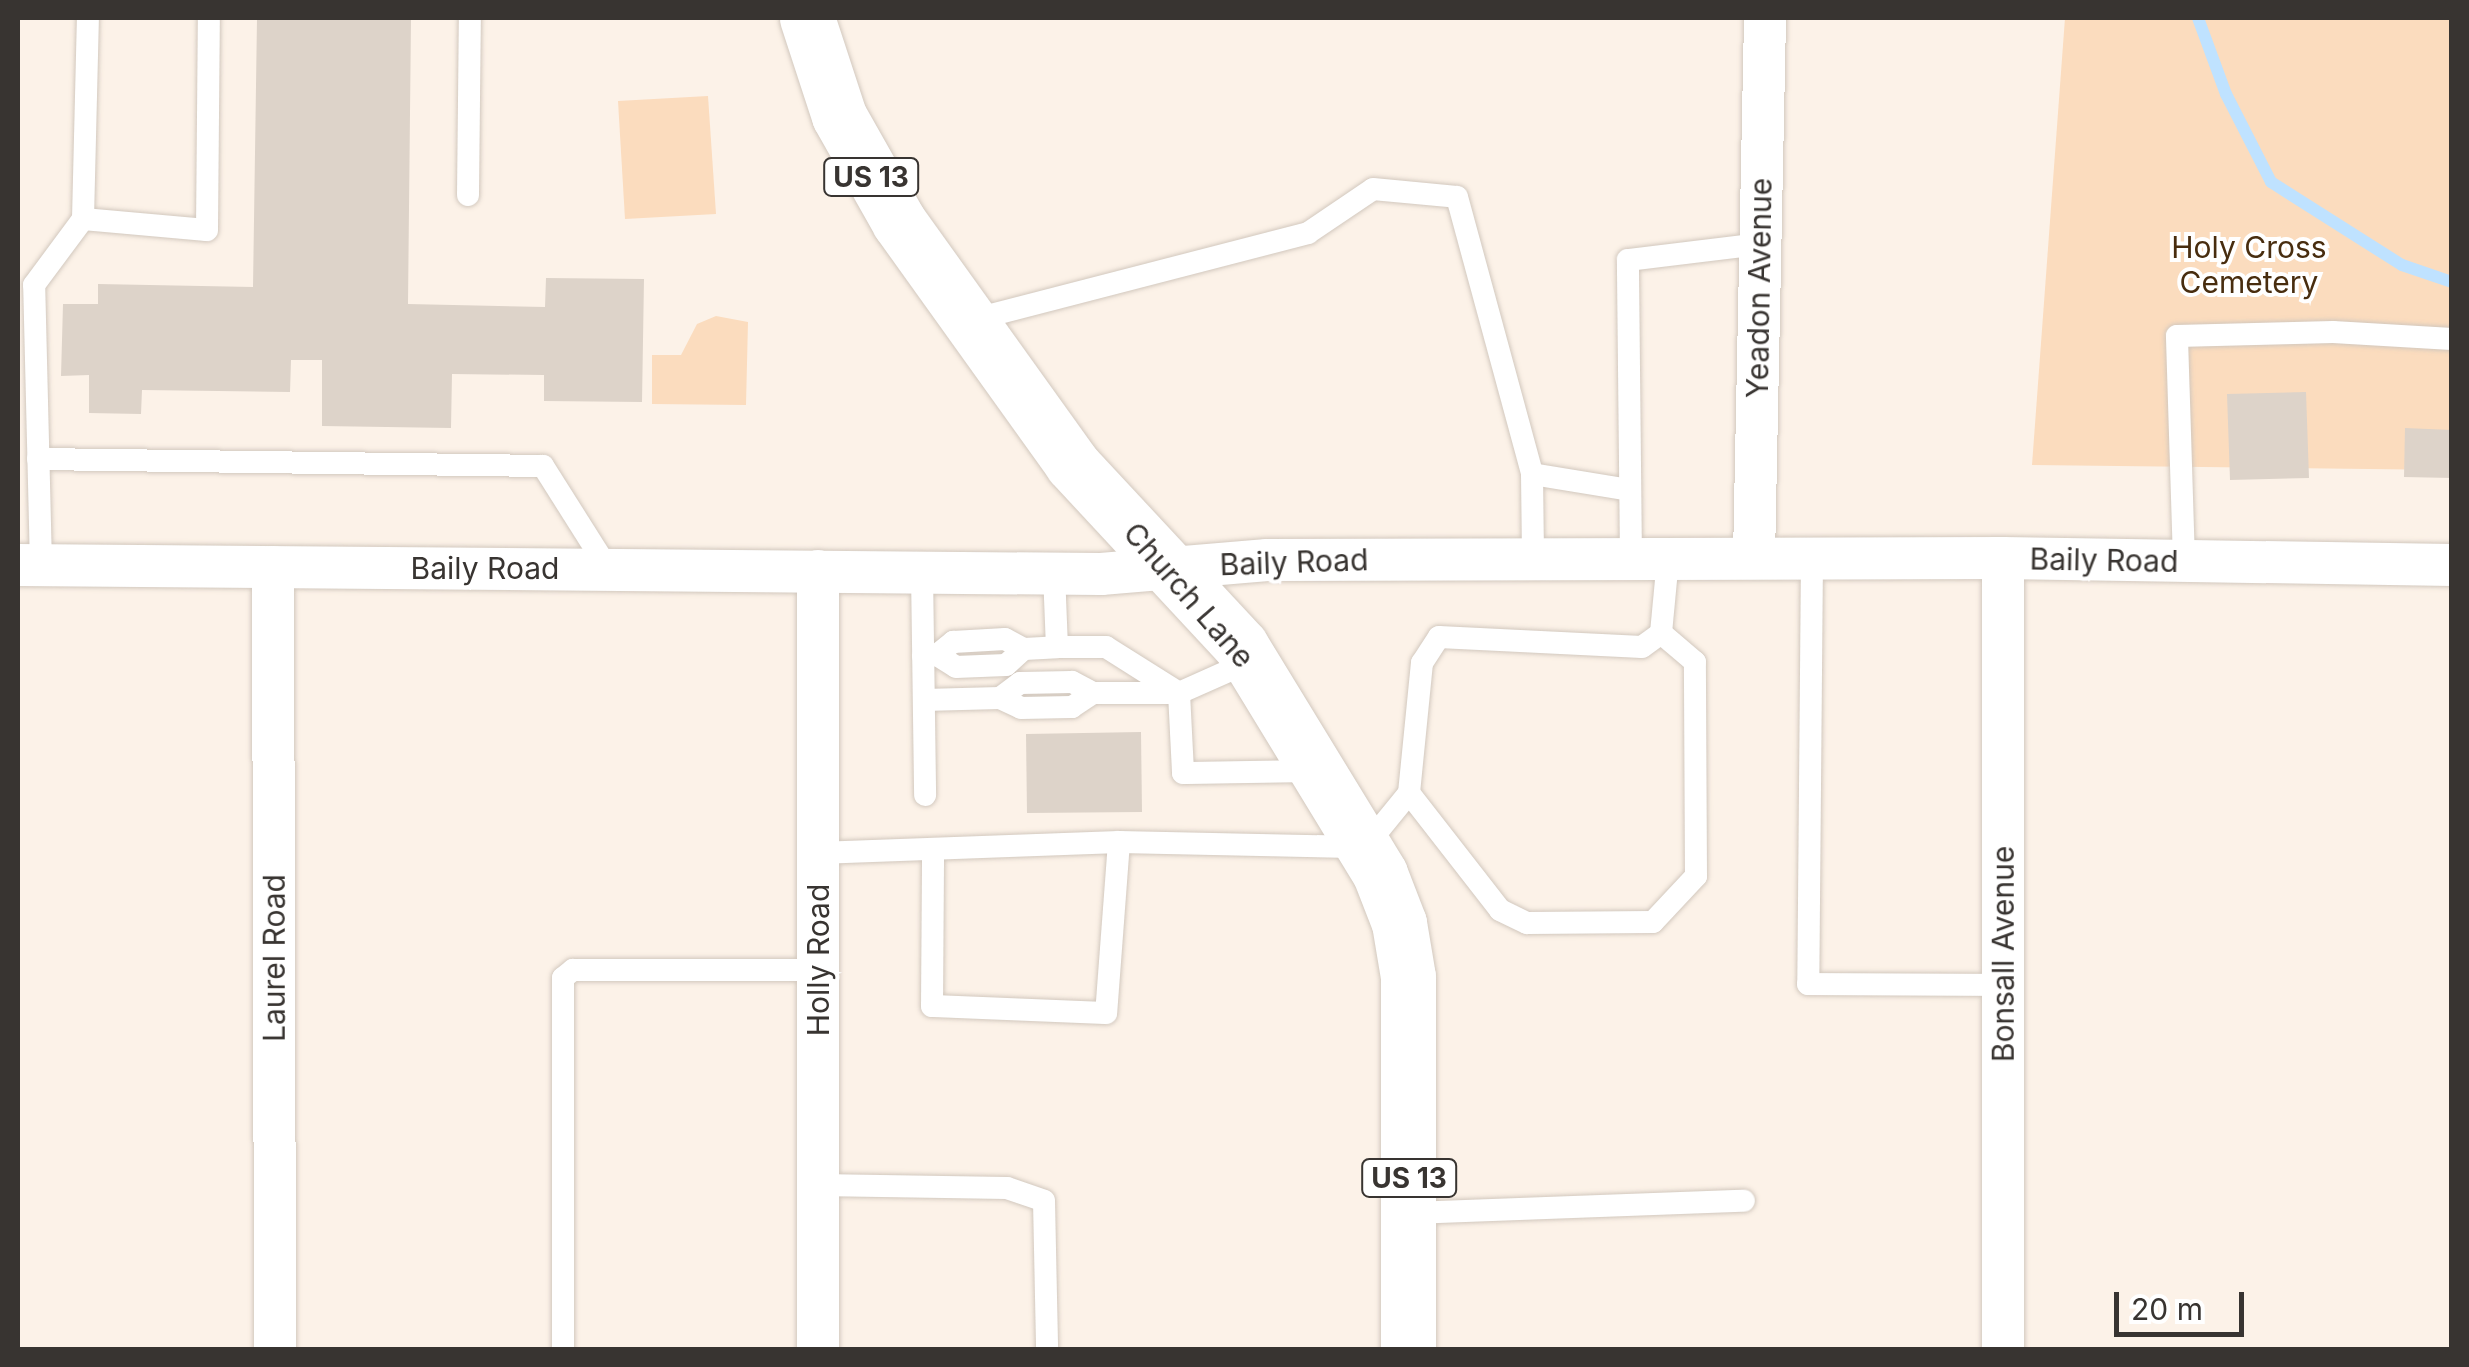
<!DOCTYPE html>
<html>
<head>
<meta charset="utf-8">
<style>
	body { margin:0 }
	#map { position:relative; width:2469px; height:1367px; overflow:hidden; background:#fcf2e8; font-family:Inter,sans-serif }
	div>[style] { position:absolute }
	.green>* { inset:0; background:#fbdcbe }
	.stream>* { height:12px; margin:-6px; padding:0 6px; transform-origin:6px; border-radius:6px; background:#bfe2ff }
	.building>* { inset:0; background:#ddd3c9 }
	.roads { filter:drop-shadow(0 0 2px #d2c8be) drop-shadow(0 0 2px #d2c8be) }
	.service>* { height:22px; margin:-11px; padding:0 11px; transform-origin:11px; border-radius:11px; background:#fff }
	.minor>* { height:42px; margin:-21px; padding:0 21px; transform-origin:21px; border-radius:21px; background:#fff }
	.primary>* { height:55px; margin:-27.5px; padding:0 27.5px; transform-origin:27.5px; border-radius:27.5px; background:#fff }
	span { translate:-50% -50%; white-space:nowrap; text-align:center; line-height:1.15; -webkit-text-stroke:8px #fff; paint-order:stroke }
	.shield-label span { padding:2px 8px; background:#fff; border:2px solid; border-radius:8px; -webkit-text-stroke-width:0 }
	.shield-label { font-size:28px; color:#383431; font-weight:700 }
	.park-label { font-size:30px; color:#482d0f }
	.street-label { font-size:30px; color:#383431 }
	.frame { position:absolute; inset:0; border:20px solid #383431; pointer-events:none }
	.scale { position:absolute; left:2114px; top:1292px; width:130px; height:45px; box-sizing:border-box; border:5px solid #383431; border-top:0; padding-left:12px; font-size:30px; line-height:35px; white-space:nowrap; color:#383431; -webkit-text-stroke:8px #fff; paint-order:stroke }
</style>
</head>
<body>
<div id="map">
	<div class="green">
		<i style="clip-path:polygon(2065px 18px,2451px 18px,2451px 470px,2032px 465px)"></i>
		<i style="clip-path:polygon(708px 96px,716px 214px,625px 219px,618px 101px)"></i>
		<i style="clip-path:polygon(716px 316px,748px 322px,746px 405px,652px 404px,652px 355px,681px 355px,697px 324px)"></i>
	</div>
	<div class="stream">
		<i style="left:2198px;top:18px;width:81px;rotate:69.8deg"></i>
		<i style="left:2226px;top:94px;width:99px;rotate:62.9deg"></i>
		<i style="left:2271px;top:182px;width:155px;rotate:32.4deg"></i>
		<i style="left:2402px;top:265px;width:53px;rotate:18.8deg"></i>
	</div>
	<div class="building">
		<i style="clip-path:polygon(257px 18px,411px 18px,408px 304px,545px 307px,546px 278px,644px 279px,642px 402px,544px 401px,544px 375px,452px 374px,451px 428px,322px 426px,322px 360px,291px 360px,290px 392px,142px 390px,141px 414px,89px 413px,89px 375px,61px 376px,63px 304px,98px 304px,98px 284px,253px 287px)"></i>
		<i style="clip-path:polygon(2306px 392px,2309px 478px,2230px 480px,2227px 394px)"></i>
		<i style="clip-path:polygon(2405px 428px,2452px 430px,2452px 478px,2404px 477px)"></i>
		<i style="clip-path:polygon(1141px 732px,1142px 812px,1027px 813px,1026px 734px)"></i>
	</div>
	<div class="roads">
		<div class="service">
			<i style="left:468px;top:195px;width:177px;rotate:-89.4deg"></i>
			<i style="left:83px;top:219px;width:124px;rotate:5.1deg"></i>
			<i style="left:207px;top:230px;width:212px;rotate:-89.5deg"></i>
			<i style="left:972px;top:320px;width:347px;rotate:-14.5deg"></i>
			<i style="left:1308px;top:233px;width:78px;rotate:-34.1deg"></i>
			<i style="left:1373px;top:189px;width:84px;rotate:5.4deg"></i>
			<i style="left:1457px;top:197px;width:287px;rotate:74.8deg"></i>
			<i style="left:1532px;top:474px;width:99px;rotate:9.3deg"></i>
			<i style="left:38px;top:459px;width:505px;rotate:0.79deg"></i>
			<i style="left:543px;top:466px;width:122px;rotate:57.7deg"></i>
			<i style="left:1532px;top:474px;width:86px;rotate:89.3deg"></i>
			<i style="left:1812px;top:558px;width:426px;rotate:90.5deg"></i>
			<i style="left:1808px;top:984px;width:195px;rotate:0.3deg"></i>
			<i style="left:1631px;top:559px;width:299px;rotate:-90.6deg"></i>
			<i style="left:1628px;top:260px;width:133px;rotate:-6.9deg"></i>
			<i style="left:2184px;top:561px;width:225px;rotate:-91.8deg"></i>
			<i style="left:2177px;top:336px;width:156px;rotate:-1.5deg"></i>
			<i style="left:2333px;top:332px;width:119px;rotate:3.4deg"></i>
			<i style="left:41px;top:565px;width:280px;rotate:-91.4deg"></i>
			<i style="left:34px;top:285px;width:82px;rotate:-53.4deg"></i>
			<i style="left:83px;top:219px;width:201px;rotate:-88.6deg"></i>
			<i style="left:922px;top:572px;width:223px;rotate:89.2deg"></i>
			<i style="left:1054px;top:573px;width:74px;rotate:87.7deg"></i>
			<i style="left:1057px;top:647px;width:49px"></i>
			<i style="left:1106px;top:647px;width:86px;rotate:32.2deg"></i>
			<i style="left:1179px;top:693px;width:80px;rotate:87.1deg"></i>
			<i style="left:1183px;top:773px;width:132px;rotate:-0.9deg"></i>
			<i style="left:937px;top:655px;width:21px;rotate:-39deg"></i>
			<i style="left:953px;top:642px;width:52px;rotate:-3.3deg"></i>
			<i style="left:1005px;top:639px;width:21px;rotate:28deg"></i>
			<i style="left:923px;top:656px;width:14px;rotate:-4deg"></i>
			<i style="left:937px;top:655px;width:22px;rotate:32deg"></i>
			<i style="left:956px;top:667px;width:50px;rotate:-2.3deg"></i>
			<i style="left:1006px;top:665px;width:24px;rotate:-42deg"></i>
			<i style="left:1024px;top:649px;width:33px;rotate:-3deg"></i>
			<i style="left:1093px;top:693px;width:86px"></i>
			<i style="left:1179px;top:693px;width:79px;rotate:-24deg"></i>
			<i style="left:924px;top:700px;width:76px;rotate:-1.5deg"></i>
			<i style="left:1000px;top:698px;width:23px;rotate:25deg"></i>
			<i style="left:1021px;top:708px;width:51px;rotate:-1.1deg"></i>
			<i style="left:1072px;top:707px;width:25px;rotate:-34deg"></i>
			<i style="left:1093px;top:693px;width:24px;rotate:-152deg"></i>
			<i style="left:1072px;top:682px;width:52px;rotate:178.9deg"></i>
			<i style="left:1020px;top:683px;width:25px;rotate:143deg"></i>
			<i style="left:1409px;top:793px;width:148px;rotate:52.1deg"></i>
			<i style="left:1500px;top:910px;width:30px;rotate:26deg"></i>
			<i style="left:1527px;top:923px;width:126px;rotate:-0.5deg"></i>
			<i style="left:1653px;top:922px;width:63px;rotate:-46.9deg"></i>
			<i style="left:1696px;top:876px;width:214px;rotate:-90.3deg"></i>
			<i style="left:1695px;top:662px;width:45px;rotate:-139.5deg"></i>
			<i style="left:1119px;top:842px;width:246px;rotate:1.2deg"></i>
			<i style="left:1365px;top:847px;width:70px;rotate:-50.8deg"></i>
			<i style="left:1409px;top:793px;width:131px;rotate:-84.3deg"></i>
			<i style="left:1422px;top:663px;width:31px;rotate:-57deg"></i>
			<i style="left:1439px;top:637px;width:203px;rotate:2.8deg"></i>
			<i style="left:1642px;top:647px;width:24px;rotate:-36deg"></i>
			<i style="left:1661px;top:633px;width:74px;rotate:-84.6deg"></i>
			<i style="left:818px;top:853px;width:301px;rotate:-2.1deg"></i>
			<i style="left:1119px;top:842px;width:171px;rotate:94.3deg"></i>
			<i style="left:1106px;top:1013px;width:174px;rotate:-177.7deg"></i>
			<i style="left:932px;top:1006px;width:157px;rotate:-89.6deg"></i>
			<i style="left:818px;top:1185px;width:189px;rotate:0.9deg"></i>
			<i style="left:1007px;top:1188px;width:39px;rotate:19deg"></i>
			<i style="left:1044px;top:1201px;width:149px;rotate:88.8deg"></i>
			<i style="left:1409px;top:1213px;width:335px;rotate:-2.1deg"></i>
			<i style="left:563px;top:1350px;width:372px;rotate:-90deg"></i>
			<i style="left:563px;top:978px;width:13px;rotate:-39deg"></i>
			<i style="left:573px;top:970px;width:245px"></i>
		</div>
		<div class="minor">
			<i style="left:1754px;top:558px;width:540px;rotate:-88.83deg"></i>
			<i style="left:18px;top:565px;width:1083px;rotate:0.48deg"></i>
			<i style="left:1101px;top:574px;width:167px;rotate:-4.8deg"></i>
			<i style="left:1267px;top:560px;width:736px;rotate:-0.16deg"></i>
			<i style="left:2003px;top:558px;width:449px;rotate:0.9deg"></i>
			<i style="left:273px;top:567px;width:783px;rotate:89.85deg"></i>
			<i style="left:818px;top:571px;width:779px;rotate:90deg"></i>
			<i style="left:2003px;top:1350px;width:792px;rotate:-90deg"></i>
		</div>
		<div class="primary">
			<i style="left:807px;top:18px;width:103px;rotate:71.9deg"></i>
			<i style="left:839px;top:116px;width:122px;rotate:60.5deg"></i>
			<i style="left:899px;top:222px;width:297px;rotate:54.4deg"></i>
			<i style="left:1072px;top:464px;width:248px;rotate:47.1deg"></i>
			<i style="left:1241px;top:646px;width:267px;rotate:58.6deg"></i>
			<i style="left:1380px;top:874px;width:53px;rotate:68.8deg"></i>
			<i style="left:1399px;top:923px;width:55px;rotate:80.5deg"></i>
			<i style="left:1408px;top:977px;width:373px;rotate:90deg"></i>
		</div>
	</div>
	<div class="shield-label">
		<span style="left:871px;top:177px">US 13</span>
		<span style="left:1409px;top:1178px">US 13</span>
	</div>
	<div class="park-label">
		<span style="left:2249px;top:264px">Holy Cross<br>Cemetery</span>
	</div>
	<div class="street-label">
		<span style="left:1759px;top:288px;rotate:-89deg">Yeadon Avenue</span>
		<span style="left:2104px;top:560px;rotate:1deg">Baily Road</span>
		<span style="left:1294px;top:562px;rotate:-2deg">Baily Road</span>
		<span style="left:485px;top:568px">Baily Road</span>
		<span style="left:1189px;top:595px;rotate:49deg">Church Lane</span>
		<span style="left:2003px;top:954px;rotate:-90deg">Bonsall Avenue</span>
		<span style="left:274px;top:958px;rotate:-90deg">Laurel Road</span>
		<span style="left:818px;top:960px;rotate:-90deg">Holly Road</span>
	</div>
	<div class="frame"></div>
	<div class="scale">20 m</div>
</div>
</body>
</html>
